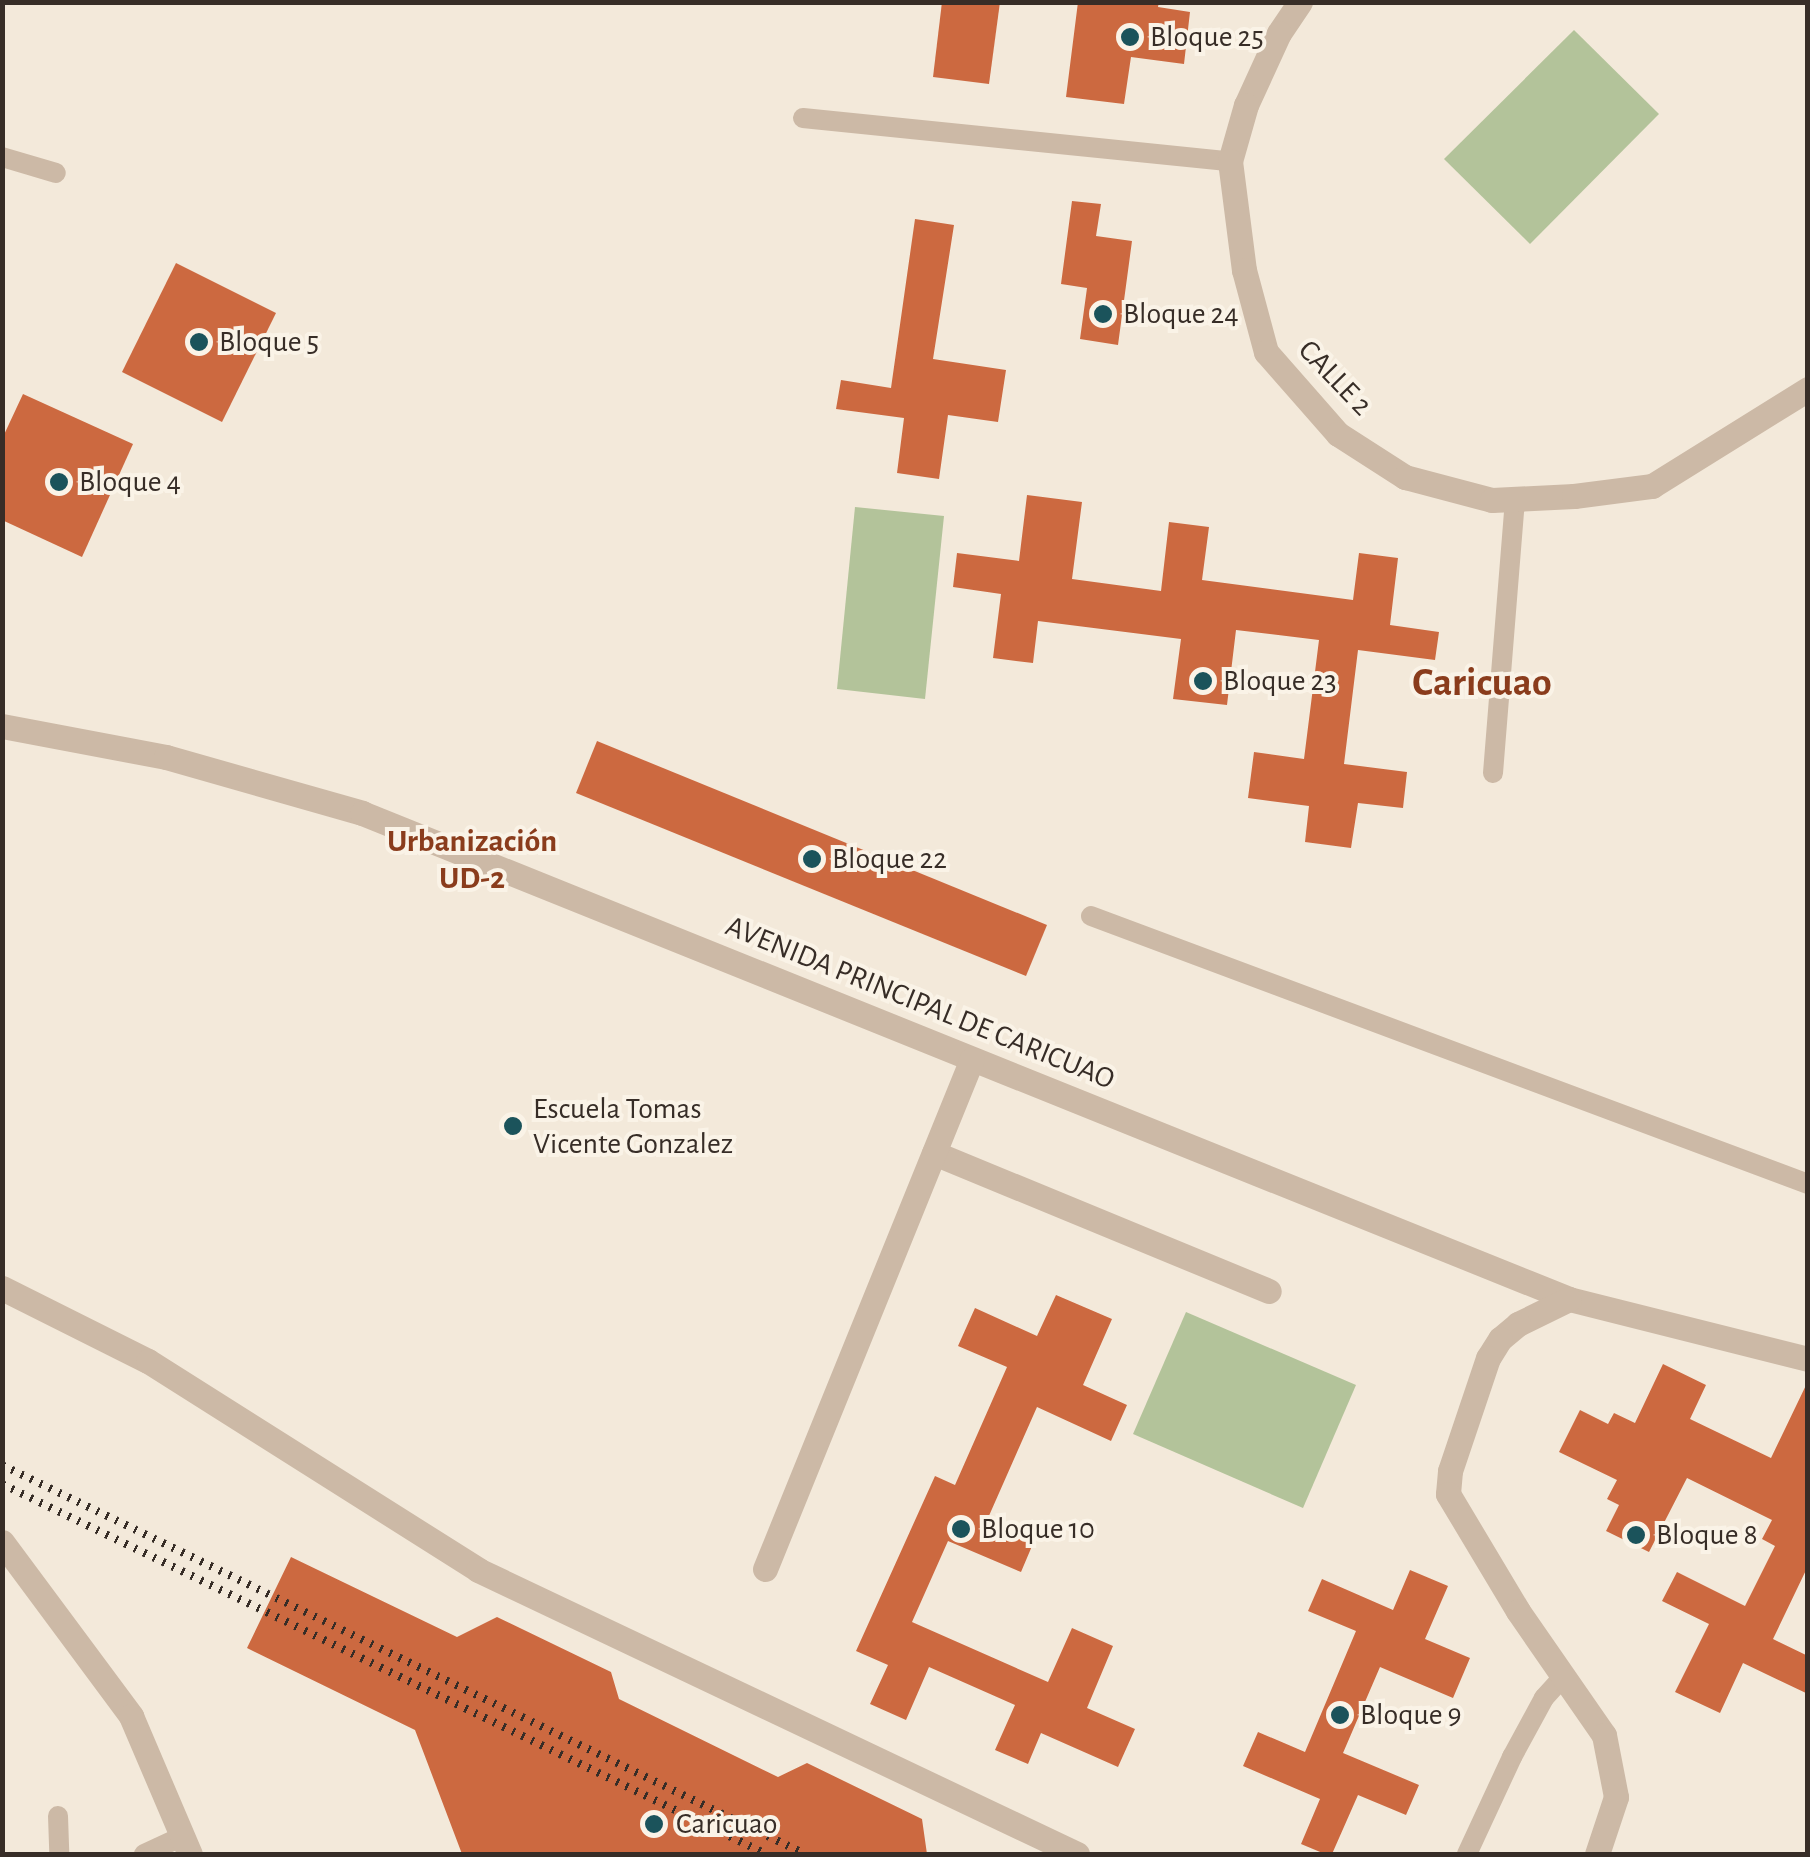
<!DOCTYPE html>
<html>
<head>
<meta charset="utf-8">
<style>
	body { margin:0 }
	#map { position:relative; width:1810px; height:1857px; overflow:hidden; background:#f3e9da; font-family:"Alegreya Sans",sans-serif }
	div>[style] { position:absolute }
	.green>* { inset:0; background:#b3c39a }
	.building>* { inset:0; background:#cc6940 }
	.lane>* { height:20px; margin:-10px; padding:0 10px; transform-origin:10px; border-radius:10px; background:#ccb9a6 }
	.street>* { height:25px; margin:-12.5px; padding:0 12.5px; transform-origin:12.5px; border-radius:12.5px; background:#ccb9a6 }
	.rail>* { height:8px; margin-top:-4px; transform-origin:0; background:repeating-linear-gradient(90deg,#372d27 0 2.5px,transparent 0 10.5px) }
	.dots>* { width:28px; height:28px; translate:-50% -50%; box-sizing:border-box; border:5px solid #faf3e7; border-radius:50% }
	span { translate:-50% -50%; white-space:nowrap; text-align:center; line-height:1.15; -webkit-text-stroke:8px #faf3e7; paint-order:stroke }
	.poi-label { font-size:30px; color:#372d27 }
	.left { translate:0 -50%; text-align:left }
	.street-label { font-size:30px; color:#372d27 }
	.neighbourhood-label { font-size:32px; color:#8a3c1c; font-weight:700 }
	.district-label { font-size:40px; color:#8a3c1c; font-weight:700 }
	.frame { position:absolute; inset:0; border:5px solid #372d27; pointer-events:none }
</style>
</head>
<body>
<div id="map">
	<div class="green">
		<i style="clip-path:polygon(1574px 30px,1659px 114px,1530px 244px,1444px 159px)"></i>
		<i style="clip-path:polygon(855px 507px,944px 516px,925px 699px,837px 689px)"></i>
		<i style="clip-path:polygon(1186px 1312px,1356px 1385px,1303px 1508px,1133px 1434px)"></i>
	</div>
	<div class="building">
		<i style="clip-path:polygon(942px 2px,1000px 2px,989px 84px,933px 77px)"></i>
		<i style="clip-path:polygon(1078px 2px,1159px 2px,1158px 7px,1190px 12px,1184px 64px,1131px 57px,1124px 104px,1066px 97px)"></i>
		<i style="clip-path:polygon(1072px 201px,1101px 204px,1096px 236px,1132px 241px,1118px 345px,1080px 339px,1087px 288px,1061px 284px)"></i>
		<i style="clip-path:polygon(915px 219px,954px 225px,933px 359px,1006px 370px,998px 422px,948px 415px,939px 479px,897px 473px,904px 418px,836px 409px,841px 380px,891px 388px)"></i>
		<i style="clip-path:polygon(176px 263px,276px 313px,222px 422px,122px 372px)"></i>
		<i style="clip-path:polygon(23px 394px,133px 444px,82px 557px,2px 520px,2px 439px)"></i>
		<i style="clip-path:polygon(1027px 495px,1082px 502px,1072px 579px,1161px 591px,1169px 522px,1209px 527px,1202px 580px,1353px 600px,1359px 553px,1398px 558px,1390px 625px,1439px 632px,1435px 660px,1358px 650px,1344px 764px,1407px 772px,1403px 808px,1358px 803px,1351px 848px,1305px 842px,1309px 806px,1248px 798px,1254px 752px,1304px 759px,1319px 640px,1236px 630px,1227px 705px,1173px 699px,1181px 639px,1038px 621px,1033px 663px,993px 658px,1001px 594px,953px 587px,957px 553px,1019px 561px)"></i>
		<i style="clip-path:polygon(597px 741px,1047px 925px,1026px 976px,576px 793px)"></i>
		<i style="clip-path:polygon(1056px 1295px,1112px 1319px,1083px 1385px,1127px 1405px,1111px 1441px,1037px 1407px,988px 1518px,1035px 1539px,1021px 1572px,948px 1541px,912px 1622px,1048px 1682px,1072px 1628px,1113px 1646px,1087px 1708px,1135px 1729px,1118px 1767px,1041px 1733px,1028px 1764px,995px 1750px,1015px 1705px,929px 1667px,906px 1720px,870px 1704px,888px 1665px,856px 1651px,935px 1476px,955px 1485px,1007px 1367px,958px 1346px,975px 1308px,1037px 1336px)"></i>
		<i style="clip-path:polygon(1663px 1364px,1706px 1385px,1690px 1419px,1771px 1458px,1808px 1381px,1808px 1566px,1773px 1639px,1808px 1656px,1808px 1694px,1743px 1663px,1720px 1713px,1675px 1692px,1709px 1624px,1662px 1601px,1677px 1572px,1745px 1606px,1775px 1546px,1762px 1539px,1772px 1520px,1687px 1478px,1649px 1552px,1606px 1531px,1619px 1505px,1607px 1499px,1617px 1480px,1559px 1452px,1580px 1410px,1608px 1424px,1614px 1413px,1635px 1423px)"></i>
		<i style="clip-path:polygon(291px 1557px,457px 1637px,497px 1617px,611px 1672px,619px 1699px,778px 1777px,807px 1763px,922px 1819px,927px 1854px,462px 1854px,415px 1730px,247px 1648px)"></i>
		<i style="clip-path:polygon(1410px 1570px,1448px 1586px,1425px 1639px,1470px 1658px,1453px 1698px,1380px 1667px,1343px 1753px,1419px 1785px,1406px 1815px,1358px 1795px,1332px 1854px,1325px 1854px,1301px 1844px,1320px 1799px,1243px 1766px,1258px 1732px,1305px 1752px,1356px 1631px,1308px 1611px,1322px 1579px,1393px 1610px)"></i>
	</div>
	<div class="lane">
		<i style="left:803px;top:118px;width:429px;rotate:5.8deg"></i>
		<i style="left:2px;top:157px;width:56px;rotate:16.5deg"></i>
		<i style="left:1493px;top:773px;width:275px;rotate:-85.4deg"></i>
		<i style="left:1091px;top:916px;width:765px;rotate:20.49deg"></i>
		<i style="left:58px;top:1816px;width:38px;rotate:88deg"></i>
		<i style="left:144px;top:1854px;width:41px;rotate:-24.7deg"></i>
		<i style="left:1467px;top:1854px;width:107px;rotate:-65.1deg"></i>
		<i style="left:1512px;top:1757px;width:67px;rotate:-61.5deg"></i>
		<i style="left:1544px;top:1698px;width:27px;rotate:-48deg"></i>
	</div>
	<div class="street">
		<i style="left:1300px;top:2px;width:37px;rotate:124deg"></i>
		<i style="left:1279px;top:33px;width:79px;rotate:114.6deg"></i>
		<i style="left:1246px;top:105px;width:58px;rotate:105.9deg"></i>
		<i style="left:1230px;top:161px;width:110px;rotate:82.7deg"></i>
		<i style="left:1244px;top:270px;width:85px;rotate:75deg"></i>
		<i style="left:1266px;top:352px;width:109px;rotate:48.7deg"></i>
		<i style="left:1338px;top:434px;width:80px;rotate:32.7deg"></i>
		<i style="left:1405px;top:477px;width:90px;rotate:14.8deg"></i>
		<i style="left:1492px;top:500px;width:82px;rotate:-2.8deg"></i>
		<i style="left:1574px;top:496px;width:79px;rotate:-7.3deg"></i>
		<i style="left:1652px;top:486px;width:184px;rotate:-31.9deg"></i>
		<i style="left:2px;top:726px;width:167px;rotate:10.7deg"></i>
		<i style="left:166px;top:757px;width:204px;rotate:15.9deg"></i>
		<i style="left:362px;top:813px;width:1301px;rotate:21.93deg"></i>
		<i style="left:1569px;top:1299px;width:246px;rotate:14.1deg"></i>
		<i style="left:934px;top:1153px;width:362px;rotate:22.4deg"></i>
		<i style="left:2px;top:1288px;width:163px;rotate:26.6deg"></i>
		<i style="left:148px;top:1361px;width:391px;rotate:32.3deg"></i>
		<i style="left:478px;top:1570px;width:663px;rotate:25.37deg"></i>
		<i style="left:1569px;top:1299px;width:57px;rotate:153.9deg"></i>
		<i style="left:1518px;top:1324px;width:23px;rotate:140deg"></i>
		<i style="left:1500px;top:1339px;width:22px;rotate:122deg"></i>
		<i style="left:1488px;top:1358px;width:119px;rotate:108.6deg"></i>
		<i style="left:1450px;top:1471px;width:23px;rotate:95deg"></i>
		<i style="left:1448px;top:1494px;width:136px;rotate:59.1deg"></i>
		<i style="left:1518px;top:1611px;width:151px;rotate:55.3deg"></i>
		<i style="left:1604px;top:1735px;width:63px;rotate:79deg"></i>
		<i style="left:1616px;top:1797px;width:60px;rotate:108.4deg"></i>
		<i style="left:2px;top:1542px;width:217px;rotate:53.4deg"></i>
		<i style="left:131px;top:1716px;width:150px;rotate:66.9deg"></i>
		<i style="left:765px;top:1569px;width:550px;rotate:-67.91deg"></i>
	</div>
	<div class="rail">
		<i style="left:2px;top:1465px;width:892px;rotate:25.85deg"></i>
		<i style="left:2px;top:1484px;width:849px;rotate:25.84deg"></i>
	</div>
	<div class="dots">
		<i style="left:1130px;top:37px;background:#1b535b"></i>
		<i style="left:1103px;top:314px;background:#1b535b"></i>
		<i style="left:199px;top:342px;background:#1b535b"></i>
		<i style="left:59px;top:482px;background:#1b535b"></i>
		<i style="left:1203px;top:681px;background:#1b535b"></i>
		<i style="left:812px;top:859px;background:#1b535b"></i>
		<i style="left:513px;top:1126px;background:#1b535b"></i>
		<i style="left:961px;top:1529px;background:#1b535b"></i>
		<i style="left:1636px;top:1535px;background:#1b535b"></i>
		<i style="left:1340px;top:1715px;background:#1b535b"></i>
		<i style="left:654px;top:1824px;background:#1b535b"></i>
	</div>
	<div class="poi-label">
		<span class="left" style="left:1150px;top:37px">Bloque 25</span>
		<span class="left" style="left:1123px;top:314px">Bloque 24</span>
		<span class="left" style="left:219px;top:342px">Bloque 5</span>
		<span class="left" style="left:79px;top:482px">Bloque 4</span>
		<span class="left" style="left:1223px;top:681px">Bloque 23</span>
		<span class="left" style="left:832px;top:859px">Bloque 22</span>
		<span class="left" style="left:533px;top:1126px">Escuela Tomas<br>Vicente Gonzalez</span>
		<span class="left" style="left:981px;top:1529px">Bloque 10</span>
		<span class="left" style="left:1656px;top:1535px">Bloque 8</span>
		<span class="left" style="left:1360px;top:1715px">Bloque 9</span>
		<span class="left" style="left:676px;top:1824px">Caricuao</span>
	</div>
	<div class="street-label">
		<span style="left:1335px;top:378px;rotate:46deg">CALLE 2</span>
		<span style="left:920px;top:1003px;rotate:22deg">AVENIDA PRINCIPAL DE CARICUAO</span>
	</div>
	<div class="neighbourhood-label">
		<span style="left:472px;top:860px">Urbanización<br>UD-2</span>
	</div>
	<div class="district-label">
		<span style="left:1482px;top:683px">Caricuao</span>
	</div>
	<div class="frame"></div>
</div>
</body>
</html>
